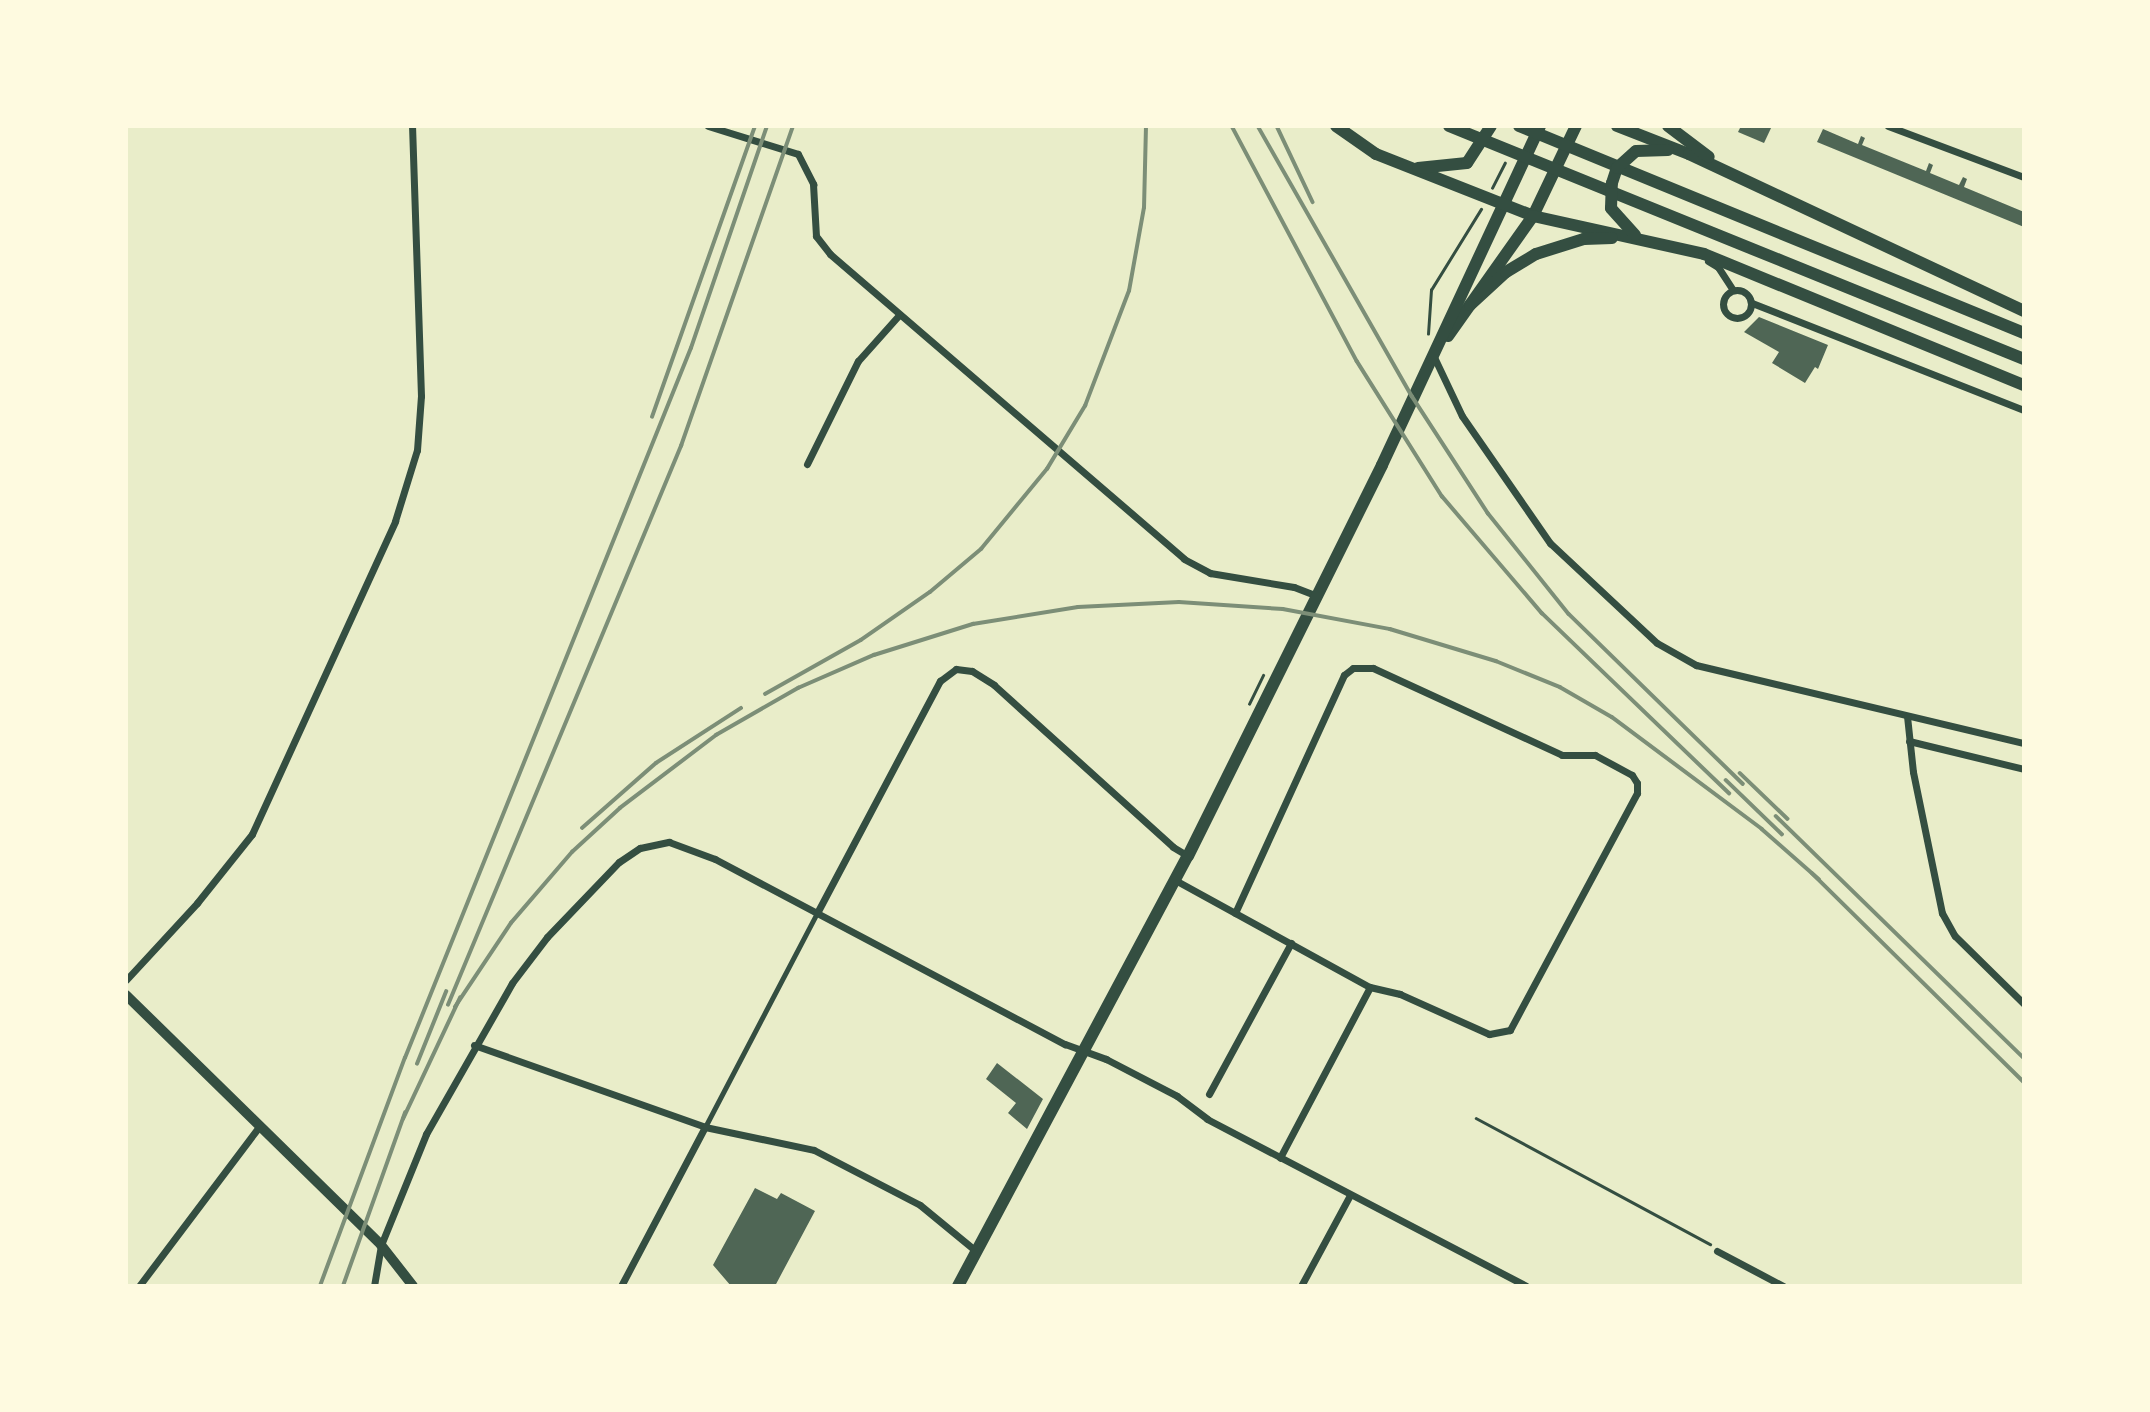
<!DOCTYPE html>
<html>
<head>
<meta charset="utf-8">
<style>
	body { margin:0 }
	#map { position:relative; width:2150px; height:1412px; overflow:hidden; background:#e9edc9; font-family:Poppins,sans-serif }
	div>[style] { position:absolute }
	.building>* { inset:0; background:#4f6655 }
	.path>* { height:2.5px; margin:-1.25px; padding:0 1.25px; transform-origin:1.25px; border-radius:1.25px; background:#344e41 }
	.pedestrian>* { height:5px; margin:-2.5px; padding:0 2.5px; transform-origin:2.5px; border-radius:2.5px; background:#344e41 }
	.minor>* { height:7px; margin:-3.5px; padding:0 3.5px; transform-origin:3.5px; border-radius:3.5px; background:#344e41 }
	.minor>.ring { margin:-3.5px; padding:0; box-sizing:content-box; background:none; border:7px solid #344e41; border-radius:50% }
	.secondary>* { height:10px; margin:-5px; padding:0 5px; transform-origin:5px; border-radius:5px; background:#344e41 }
	.primary>* { height:12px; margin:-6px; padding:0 6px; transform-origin:6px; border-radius:6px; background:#344e41 }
	.trunk>* { height:12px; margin:-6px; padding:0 6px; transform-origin:6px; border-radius:6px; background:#344e41 }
	.rail>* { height:3.5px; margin:-1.75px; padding:0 1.75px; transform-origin:1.75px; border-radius:1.75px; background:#7c8e77 }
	span { translate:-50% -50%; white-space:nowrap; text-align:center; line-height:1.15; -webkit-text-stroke:6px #fefae0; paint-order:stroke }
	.frame { position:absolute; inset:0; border:128px solid #fefae0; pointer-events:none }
</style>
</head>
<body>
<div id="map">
	<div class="building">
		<i style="clip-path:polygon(1741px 126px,1772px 126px,1764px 143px,1738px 132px)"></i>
		<i style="clip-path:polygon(1823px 129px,1858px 144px,1861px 136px,1865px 138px,1862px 145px,1926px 171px,1929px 163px,1933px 165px,1930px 173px,1959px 185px,1963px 177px,1967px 179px,1964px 187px,2024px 212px,2024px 227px,1817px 142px)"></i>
		<i style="clip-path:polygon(1759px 317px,1828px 345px,1818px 369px,1815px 367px,1805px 383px,1772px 363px,1779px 352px,1744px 332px)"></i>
		<i style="clip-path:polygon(997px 1063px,1043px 1099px,1027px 1129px,1008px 1113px,1016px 1103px,986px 1079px)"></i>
		<i style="clip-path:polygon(755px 1188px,777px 1199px,781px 1193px,815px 1211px,775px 1286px,731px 1286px,713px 1265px)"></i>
	</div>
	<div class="path">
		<i style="left:1492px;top:188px;width:28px;rotate:-63deg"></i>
		<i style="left:1428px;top:334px;width:44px;rotate:-86.1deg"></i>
		<i style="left:1431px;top:290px;width:95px;rotate:-58.3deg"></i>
		<i style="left:1249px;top:704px;width:32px;rotate:-64deg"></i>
		<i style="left:1476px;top:1118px;width:266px;rotate:28.3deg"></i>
	</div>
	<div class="pedestrian">
		<i style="left:705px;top:1127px;width:242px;rotate:-62.4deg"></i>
	</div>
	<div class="minor">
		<i style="left:708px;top:126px;width:94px;rotate:17.3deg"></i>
		<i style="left:798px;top:154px;width:34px;rotate:63deg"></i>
		<i style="left:813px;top:184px;width:52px;rotate:86.7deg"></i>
		<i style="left:816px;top:236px;width:23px;rotate:52deg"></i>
		<i style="left:830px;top:254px;width:467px;rotate:40.7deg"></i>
		<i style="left:1184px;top:559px;width:30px;rotate:28deg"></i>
		<i style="left:1210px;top:573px;width:85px;rotate:9.5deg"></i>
		<i style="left:1294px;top:587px;width:25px;rotate:21deg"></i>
		<i style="left:1888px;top:126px;width:145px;rotate:20.6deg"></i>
		<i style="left:1708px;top:261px;width:12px;rotate:31deg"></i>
		<i style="left:1718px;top:267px;width:27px;rotate:57deg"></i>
		<i class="ring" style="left:1723px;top:290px;width:21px;height:21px"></i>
		<i style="left:1752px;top:303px;width:292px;rotate:21.5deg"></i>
		<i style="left:1434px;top:357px;width:65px;rotate:64.6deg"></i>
		<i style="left:1462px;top:416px;width:155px;rotate:55.3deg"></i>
		<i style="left:1550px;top:543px;width:146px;rotate:43.1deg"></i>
		<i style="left:1657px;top:643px;width:45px;rotate:29.4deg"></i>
		<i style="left:1696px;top:665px;width:337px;rotate:13.4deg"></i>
		<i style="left:807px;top:464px;width:115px;rotate:-63.7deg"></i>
		<i style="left:858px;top:361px;width:62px;rotate:-48.3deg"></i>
		<i style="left:1907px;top:716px;width:56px;rotate:83.9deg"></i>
		<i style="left:1913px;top:772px;width:144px;rotate:78.4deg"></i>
		<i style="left:1942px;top:913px;width:26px;rotate:61deg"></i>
		<i style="left:1955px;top:936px;width:97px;rotate:44.6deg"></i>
		<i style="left:1909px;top:741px;width:118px;rotate:13.7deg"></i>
		<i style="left:1175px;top:880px;width:222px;rotate:28.8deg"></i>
		<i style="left:817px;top:913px;width:263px;rotate:-62.1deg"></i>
		<i style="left:940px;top:681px;width:20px;rotate:-37deg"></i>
		<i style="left:956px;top:669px;width:16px;rotate:7deg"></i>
		<i style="left:972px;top:671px;width:26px;rotate:32deg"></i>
		<i style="left:994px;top:685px;width:241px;rotate:42.1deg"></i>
		<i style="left:1173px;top:847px;width:17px;rotate:31deg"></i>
		<i style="left:1235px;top:913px;width:262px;rotate:-65.4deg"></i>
		<i style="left:1344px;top:675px;width:11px;rotate:-38deg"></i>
		<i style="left:1353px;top:668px;width:20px"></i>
		<i style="left:1373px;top:668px;width:208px;rotate:24.7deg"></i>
		<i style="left:1562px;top:755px;width:33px"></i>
		<i style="left:1595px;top:755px;width:42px;rotate:28.4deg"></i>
		<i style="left:1632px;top:775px;width:9px;rotate:58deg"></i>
		<i style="left:1637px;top:783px;width:10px;rotate:90deg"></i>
		<i style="left:1637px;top:793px;width:269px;rotate:118.2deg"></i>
		<i style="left:1510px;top:1030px;width:21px;rotate:169deg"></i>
		<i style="left:1489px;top:1034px;width:98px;rotate:-155.8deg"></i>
		<i style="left:1400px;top:994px;width:31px;rotate:-167deg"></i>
		<i style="left:1370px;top:987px;width:193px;rotate:117.8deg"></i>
		<i style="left:126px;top:980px;width:105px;rotate:-47.3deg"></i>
		<i style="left:197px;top:903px;width:88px;rotate:-51.4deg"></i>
		<i style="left:252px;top:834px;width:344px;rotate:-65.4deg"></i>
		<i style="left:395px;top:521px;width:74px;rotate:-72.8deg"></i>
		<i style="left:417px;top:450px;width:54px;rotate:-85.8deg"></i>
		<i style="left:421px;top:396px;width:270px;rotate:-91.9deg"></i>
		<i style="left:474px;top:1045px;width:245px;rotate:19.5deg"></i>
		<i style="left:705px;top:1127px;width:111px;rotate:11.9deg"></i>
		<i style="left:814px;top:1150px;width:119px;rotate:27.4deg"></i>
		<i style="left:920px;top:1205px;width:72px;rotate:39.4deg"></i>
		<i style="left:1209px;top:1094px;width:172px;rotate:-61.5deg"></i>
		<i style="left:1717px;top:1251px;width:75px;rotate:27.9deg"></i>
		<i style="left:139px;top:1286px;width:199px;rotate:-53deg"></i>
		<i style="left:374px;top:1286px;width:42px;rotate:-80.3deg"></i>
		<i style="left:381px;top:1245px;width:120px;rotate:-67.9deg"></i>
		<i style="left:426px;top:1134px;width:174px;rotate:-60.3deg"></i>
		<i style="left:512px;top:983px;width:58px;rotate:-52.7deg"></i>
		<i style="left:547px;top:937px;width:104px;rotate:-46.2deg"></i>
		<i style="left:619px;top:862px;width:25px;rotate:-34deg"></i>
		<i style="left:640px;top:848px;width:30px;rotate:-12deg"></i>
		<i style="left:669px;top:842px;width:49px;rotate:20.3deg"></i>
		<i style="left:715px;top:859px;width:396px;rotate:27.9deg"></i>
		<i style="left:1065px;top:1044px;width:44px;rotate:20.1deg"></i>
		<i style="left:1106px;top:1059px;width:80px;rotate:27.5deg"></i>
		<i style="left:1177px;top:1096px;width:38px;rotate:37deg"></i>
		<i style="left:1207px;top:1119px;width:360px;rotate:27.6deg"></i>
		<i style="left:621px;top:1286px;width:180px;rotate:-62.2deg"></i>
		<i style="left:1301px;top:1286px;width:103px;rotate:-61.7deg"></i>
	</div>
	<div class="secondary">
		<i style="left:126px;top:995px;width:357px;rotate:44.4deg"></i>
		<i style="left:381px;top:1245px;width:52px;rotate:52deg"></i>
	</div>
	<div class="primary">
		<i style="left:1448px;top:336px;width:147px;rotate:-54.7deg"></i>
		<i style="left:1533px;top:216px;width:100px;rotate:-64.5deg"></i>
		<i style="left:958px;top:1286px;width:488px;rotate:-61.9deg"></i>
		<i style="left:1188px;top:856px;width:436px;rotate:-63.6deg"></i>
		<i style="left:1382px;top:465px;width:374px;rotate:-65deg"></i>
	</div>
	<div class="trunk">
		<i style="left:1336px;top:126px;width:49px;rotate:35deg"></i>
		<i style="left:1376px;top:154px;width:169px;rotate:21.5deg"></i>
		<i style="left:1533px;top:216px;width:175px;rotate:12.5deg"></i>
		<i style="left:1704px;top:254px;width:346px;rotate:22.3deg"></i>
		<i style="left:1449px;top:126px;width:620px;rotate:22.06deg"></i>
		<i style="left:1519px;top:126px;width:546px;rotate:22.29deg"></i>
		<i style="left:1617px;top:126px;width:77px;rotate:21.3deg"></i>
		<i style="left:1689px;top:154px;width:370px;rotate:25.1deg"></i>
		<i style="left:1668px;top:126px;width:51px;rotate:37.1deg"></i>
		<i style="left:1418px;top:168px;width:49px;rotate:-5.8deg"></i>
		<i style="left:1467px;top:163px;width:44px;rotate:-57deg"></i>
		<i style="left:1635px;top:235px;width:36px;rotate:-132deg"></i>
		<i style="left:1611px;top:208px;width:25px;rotate:-88deg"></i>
		<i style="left:1612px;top:183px;width:16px;rotate:-72deg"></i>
		<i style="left:1617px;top:168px;width:25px;rotate:-42deg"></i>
		<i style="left:1636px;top:151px;width:32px;rotate:-2deg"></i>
		<i style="left:1470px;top:305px;width:49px;rotate:-42.5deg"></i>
		<i style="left:1506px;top:272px;width:35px;rotate:-31deg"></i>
		<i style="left:1536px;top:254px;width:50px;rotate:-17.4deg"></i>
		<i style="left:1584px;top:239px;width:28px;rotate:-2deg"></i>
	</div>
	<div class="rail">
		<i style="left:1232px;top:126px;width:266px;rotate:62deg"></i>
		<i style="left:1357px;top:361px;width:160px;rotate:57.8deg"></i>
		<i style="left:1442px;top:496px;width:154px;rotate:49.5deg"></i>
		<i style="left:1542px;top:613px;width:260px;rotate:43.9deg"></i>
		<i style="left:1258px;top:126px;width:311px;rotate:60.3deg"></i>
		<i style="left:1412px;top:396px;width:140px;rotate:57deg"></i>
		<i style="left:1488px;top:513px;width:129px;rotate:51.3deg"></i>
		<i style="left:1569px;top:614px;width:243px;rotate:44.3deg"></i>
		<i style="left:1277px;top:126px;width:84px;rotate:64.7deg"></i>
		<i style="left:652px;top:417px;width:309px;rotate:-70.5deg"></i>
		<i style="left:765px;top:694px;width:110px;rotate:-29.4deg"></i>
		<i style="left:861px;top:640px;width:84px;rotate:-34.8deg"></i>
		<i style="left:930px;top:592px;width:67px;rotate:-40.1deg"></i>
		<i style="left:981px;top:549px;width:104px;rotate:-50.5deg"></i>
		<i style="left:1047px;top:469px;width:74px;rotate:-58.9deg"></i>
		<i style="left:1085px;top:406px;width:123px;rotate:-69.1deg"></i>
		<i style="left:1129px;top:291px;width:84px;rotate:-79.8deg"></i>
		<i style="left:1144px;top:208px;width:82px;rotate:-88.6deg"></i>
		<i style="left:1740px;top:773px;width:66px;rotate:43.8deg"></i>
		<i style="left:1726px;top:780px;width:78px;rotate:44deg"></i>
		<i style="left:1776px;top:816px;width:347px;rotate:44.3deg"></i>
		<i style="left:582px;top:828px;width:98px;rotate:-41.3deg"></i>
		<i style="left:656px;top:763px;width:101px;rotate:-32.9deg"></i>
		<i style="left:1812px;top:873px;width:298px;rotate:44.6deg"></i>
		<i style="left:448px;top:1005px;width:606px;rotate:-67.37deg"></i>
		<i style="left:681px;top:446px;width:339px;rotate:-70.7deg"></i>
		<i style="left:455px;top:1007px;width:101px;rotate:-56.3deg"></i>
		<i style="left:511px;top:923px;width:94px;rotate:-49.3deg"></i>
		<i style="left:572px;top:852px;width:65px;rotate:-42.5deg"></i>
		<i style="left:620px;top:808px;width:121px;rotate:-37.2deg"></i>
		<i style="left:716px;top:735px;width:95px;rotate:-29.8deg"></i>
		<i style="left:798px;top:688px;width:83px;rotate:-23.5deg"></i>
		<i style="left:874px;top:655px;width:104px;rotate:-17.4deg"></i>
		<i style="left:973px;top:624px;width:106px;rotate:-9.2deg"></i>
		<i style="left:1078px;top:607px;width:101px;rotate:-2.8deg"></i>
		<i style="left:1179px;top:602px;width:104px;rotate:3.9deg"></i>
		<i style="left:1283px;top:609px;width:109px;rotate:10.6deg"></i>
		<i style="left:1390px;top:629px;width:111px;rotate:16.8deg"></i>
		<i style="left:1496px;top:661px;width:69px;rotate:22.1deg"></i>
		<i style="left:1560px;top:687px;width:60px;rotate:30deg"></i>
		<i style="left:1612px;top:717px;width:187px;rotate:36.7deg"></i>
		<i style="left:1762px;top:829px;width:76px;rotate:41.3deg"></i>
		<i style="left:417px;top:1064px;width:78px;rotate:-68.1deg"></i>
		<i style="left:403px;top:1119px;width:134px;rotate:-64.8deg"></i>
		<i style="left:320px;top:1286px;width:243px;rotate:-69.6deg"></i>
		<i style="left:405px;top:1058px;width:765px;rotate:-68.06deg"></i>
		<i style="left:691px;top:348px;width:235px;rotate:-71.1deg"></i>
		<i style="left:343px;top:1286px;width:184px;rotate:-70.3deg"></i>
	</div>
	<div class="frame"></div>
</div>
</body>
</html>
